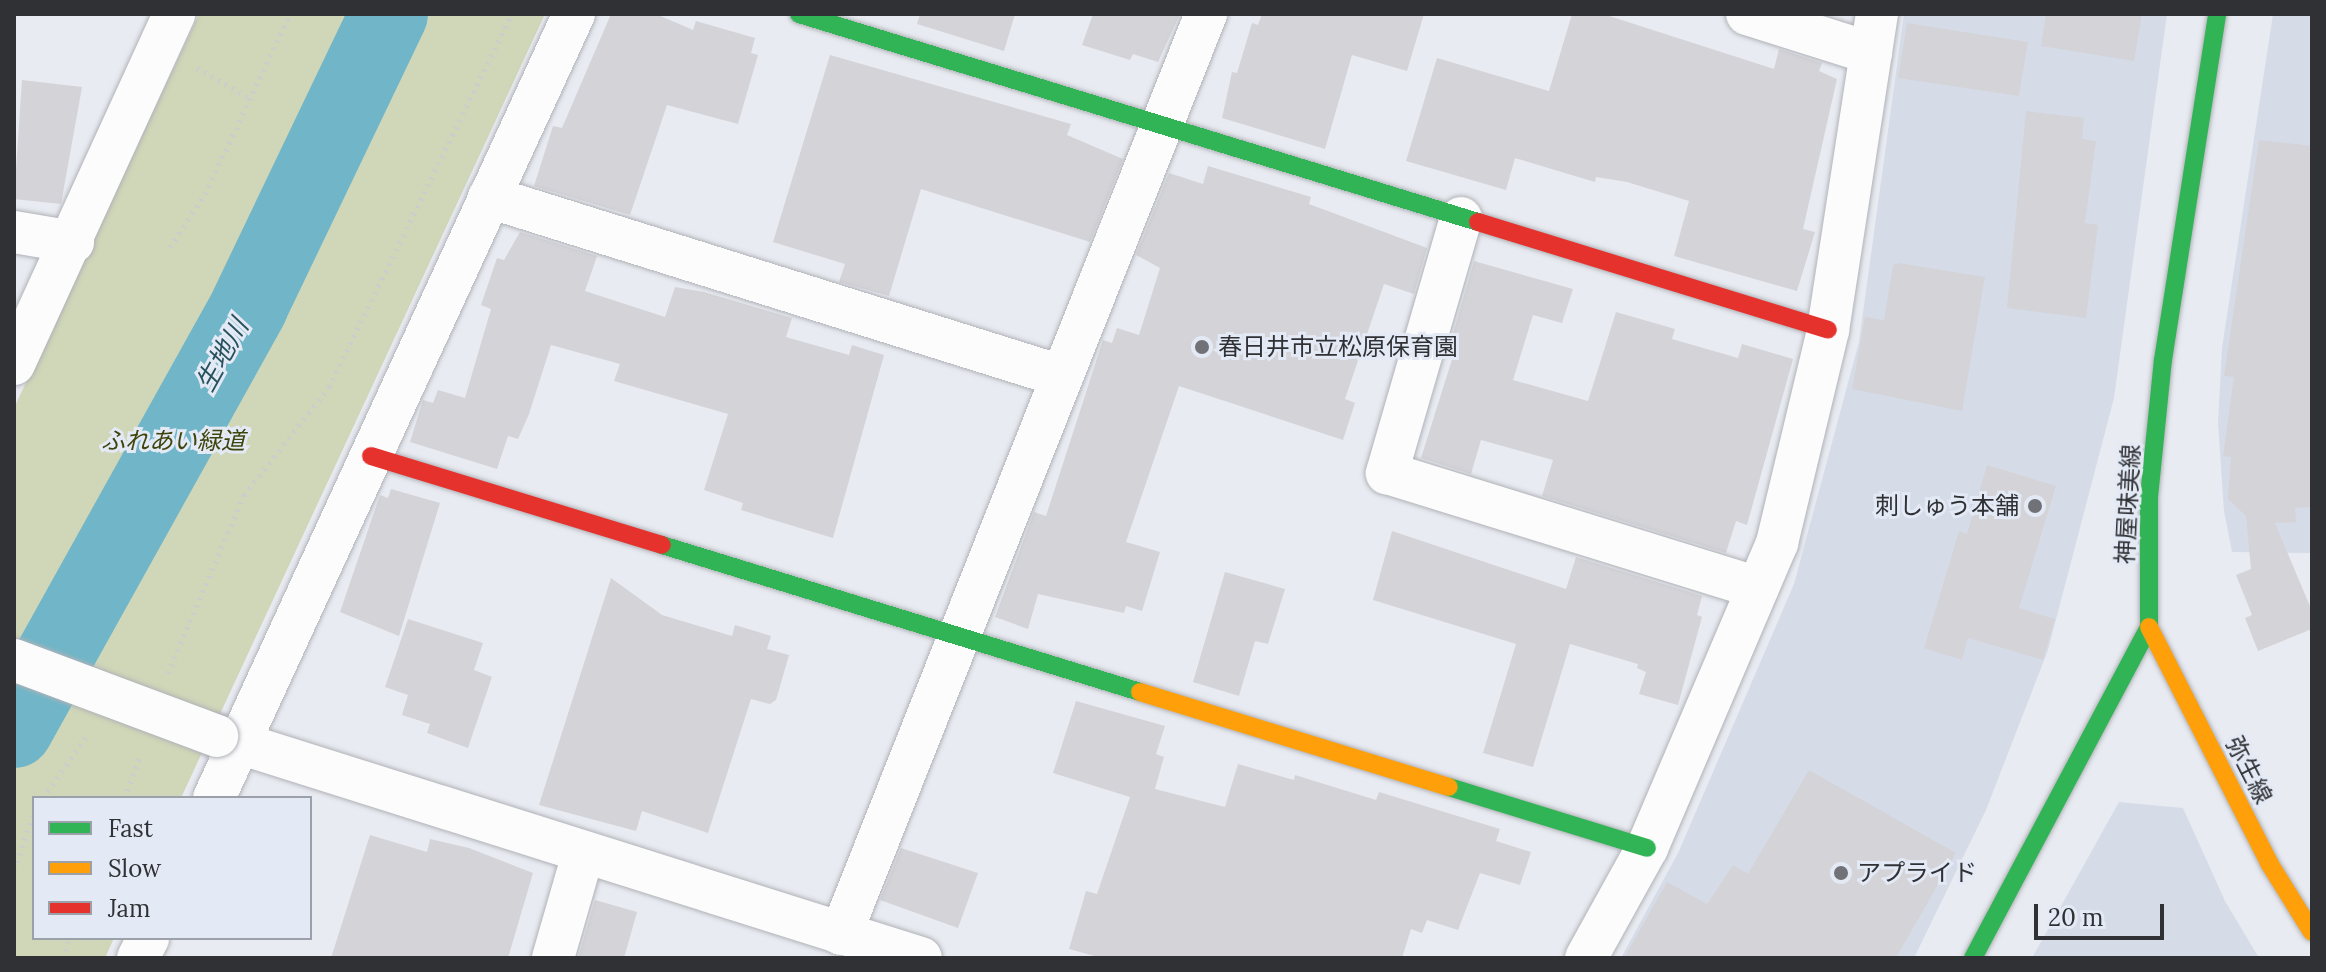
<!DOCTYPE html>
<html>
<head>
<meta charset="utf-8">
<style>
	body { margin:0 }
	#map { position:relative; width:2326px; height:972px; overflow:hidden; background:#e8ebf1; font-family:Lora,"Noto Sans JP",serif }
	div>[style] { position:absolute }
	.built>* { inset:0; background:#d5dce8 }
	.green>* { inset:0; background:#d0d6b8 }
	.river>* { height:78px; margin:-39px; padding:0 39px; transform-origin:39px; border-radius:39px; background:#70b6c8 }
	.building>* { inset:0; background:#d4d3d8 }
	.path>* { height:5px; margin-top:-2.5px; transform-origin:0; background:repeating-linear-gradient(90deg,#caccce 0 2px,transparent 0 8px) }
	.roads { filter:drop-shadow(0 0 2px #b0b2b7) drop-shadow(0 0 2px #b0b2b7) }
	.street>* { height:42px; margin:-21px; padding:0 21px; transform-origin:21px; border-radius:21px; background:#fcfcfd }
	.fast>* { height:18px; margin:-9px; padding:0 9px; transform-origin:9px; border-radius:9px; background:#30b455 }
	.slow>* { height:18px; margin:-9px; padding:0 9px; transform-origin:9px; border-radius:9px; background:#ff9f0a }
	.jam>* { height:18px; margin:-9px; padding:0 9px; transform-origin:9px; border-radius:9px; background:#e5322d }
	.bridges { filter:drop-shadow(0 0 2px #b0b2b7) drop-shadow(0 0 2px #b0b2b7) }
	.street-bridge>* { height:42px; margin:-21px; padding:0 21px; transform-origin:21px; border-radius:21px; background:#fcfcfd }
	.dots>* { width:22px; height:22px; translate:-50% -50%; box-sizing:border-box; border:4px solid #e4eaf5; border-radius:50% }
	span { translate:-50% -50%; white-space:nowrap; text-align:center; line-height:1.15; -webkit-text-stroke:6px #e4eaf5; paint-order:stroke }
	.poi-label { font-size:24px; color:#2f3135 }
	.left { translate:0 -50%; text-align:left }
	.right { translate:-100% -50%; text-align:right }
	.park-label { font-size:24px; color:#3e450d; font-style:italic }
	.street-label { font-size:24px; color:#2f3135 }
	.water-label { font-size:26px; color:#27525d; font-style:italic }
	.frame { position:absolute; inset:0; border:16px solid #2f3135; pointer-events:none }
	.legend { position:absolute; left:32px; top:796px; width:280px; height:144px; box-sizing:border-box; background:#e4eaf5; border:2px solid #9ca0a8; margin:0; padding:10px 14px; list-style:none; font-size:24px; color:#2f3135 }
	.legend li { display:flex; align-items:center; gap:16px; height:40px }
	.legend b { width:40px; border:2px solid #9ca0a8 }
	.scale { position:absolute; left:2034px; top:904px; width:130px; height:36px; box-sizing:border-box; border:4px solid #2f3135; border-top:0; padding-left:10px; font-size:24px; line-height:28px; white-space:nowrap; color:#2f3135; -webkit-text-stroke:6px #e4eaf5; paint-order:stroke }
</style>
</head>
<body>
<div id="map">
	<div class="built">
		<i style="clip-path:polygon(1904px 14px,2167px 14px,2114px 398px,2048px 650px,1986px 810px,1914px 958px,1621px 958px,1679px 851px,1794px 584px,1859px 342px)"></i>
		<i style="clip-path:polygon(2273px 14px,2312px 14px,2312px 553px,2232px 552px,2224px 511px,2218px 423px,2222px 348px)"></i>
		<i style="clip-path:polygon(2119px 802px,2183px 808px,2225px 901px,2259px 958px,2032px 958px)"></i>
	</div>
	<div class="green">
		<i style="clip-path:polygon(199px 14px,545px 14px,181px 798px,34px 798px,34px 938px,114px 938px,105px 958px,14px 958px,14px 408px)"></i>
	</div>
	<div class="river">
		<i style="left:14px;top:729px;width:484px;rotate:-60.9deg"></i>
		<i style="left:249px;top:306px;width:324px;rotate:-64.4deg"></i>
	</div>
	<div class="building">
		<i style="clip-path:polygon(611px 14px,656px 14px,693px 30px,696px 21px,755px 38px,751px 53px,758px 55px,738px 124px,667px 105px,630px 215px,534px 186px,553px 126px,562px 128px)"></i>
		<i style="clip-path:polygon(920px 14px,1015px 14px,1004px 51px,917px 24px)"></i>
		<i style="clip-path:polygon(1093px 14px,1180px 14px,1158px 62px,1133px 54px,1130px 60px,1082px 45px)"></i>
		<i style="clip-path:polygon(1262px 14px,1424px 14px,1407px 71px,1352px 55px,1325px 149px,1222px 118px,1232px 72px,1237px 73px,1252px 23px,1258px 25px)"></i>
		<i style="clip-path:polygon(1572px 14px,1603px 14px,1774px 69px,1779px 49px,1822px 63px,1819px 71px,1837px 79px,1803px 229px,1815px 232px,1797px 291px,1674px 256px,1689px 201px,1627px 182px,1596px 177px,1595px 182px,1515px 158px,1506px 190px,1406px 161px,1437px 58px,1549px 91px)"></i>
		<i style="clip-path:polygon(2046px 14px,2142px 14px,2134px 61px,2041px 46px)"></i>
		<i style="clip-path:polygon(1907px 23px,2028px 42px,2019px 96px,1898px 78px)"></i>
		<i style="clip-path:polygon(830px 55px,1071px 124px,1067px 135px,1123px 159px,1090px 242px,921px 189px,889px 296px,839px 282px,845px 264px,773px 242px)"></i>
		<i style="clip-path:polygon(22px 80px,82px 87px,61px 204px,14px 199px)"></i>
		<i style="clip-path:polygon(2026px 111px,2084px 118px,2082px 139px,2096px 141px,2085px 223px,2098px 225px,2086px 318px,2007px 308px)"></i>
		<i style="clip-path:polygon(2259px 140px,2312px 146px,2312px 507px,2295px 508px,2296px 522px,2275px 523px,2312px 611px,2312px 629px,2258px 651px,2245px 618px,2252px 615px,2236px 575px,2251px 569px,2246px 516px,2228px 499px,2231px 457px,2223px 456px,2234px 377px,2224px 376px)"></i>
		<i style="clip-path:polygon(1208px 166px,1311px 197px,1309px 204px,1427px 248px,1414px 294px,1384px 284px,1345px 399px,1355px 403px,1343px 440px,1179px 386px,1126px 542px,1160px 552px,1142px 611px,1126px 606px,1124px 613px,1038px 594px,1028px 629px,995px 617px,1034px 512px,1046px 516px,1103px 340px,1112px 343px,1117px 328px,1139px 335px,1160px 268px,1136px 255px,1169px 173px,1203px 184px)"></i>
		<i style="clip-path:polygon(520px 232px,597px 256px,585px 291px,665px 317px,675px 287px,704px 292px,792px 318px,786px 337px,849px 355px,852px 345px,884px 355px,833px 538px,741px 510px,743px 503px,704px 490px,728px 414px,614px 381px,620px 364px,551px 345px,529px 414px,518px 439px,508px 436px,497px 469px,410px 442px,423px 400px,433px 403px,438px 390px,465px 398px,491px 309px,481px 305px,497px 258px,504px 260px)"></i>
		<i style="clip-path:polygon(1474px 261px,1573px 289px,1562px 323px,1533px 315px,1513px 380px,1588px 401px,1616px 312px,1675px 329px,1672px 339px,1738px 358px,1742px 344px,1793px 359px,1747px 525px,1736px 521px,1726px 553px,1542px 496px,1553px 460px,1481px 440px,1471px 474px,1421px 458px,1454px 353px,1448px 351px)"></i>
		<i style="clip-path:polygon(1899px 263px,1985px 277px,1962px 411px,1852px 389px,1865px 317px,1884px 320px,1893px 265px)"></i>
		<i style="clip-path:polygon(1987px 465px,2056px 486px,2019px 608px,2055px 619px,2043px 660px,1968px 638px,1962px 660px,1924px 648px,1959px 531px,1967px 534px)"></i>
		<i style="clip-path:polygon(391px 489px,440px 503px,399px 636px,340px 612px,380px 495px,388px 498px)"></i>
		<i style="clip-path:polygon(1392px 531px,1566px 589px,1576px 557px,1702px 596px,1697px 615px,1702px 617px,1678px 705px,1639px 694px,1646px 672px,1637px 668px,1638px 664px,1570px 644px,1533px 767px,1483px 753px,1516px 644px,1373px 600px)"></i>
		<i style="clip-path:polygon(1225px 572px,1285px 589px,1268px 644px,1255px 641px,1239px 696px,1193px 682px)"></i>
		<i style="clip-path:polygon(611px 578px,662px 615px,732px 636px,735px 625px,771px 636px,767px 649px,789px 655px,776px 700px,770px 704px,751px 699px,708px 833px,642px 811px,636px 831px,539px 805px)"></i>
		<i style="clip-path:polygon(408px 619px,483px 643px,474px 670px,492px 677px,468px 748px,427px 733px,430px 724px,402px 715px,408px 695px,385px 687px)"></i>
		<i style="clip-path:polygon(1076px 701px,1165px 726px,1156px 754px,1164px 757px,1155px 789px,1225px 807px,1238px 764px,1294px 780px,1295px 775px,1376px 800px,1379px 792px,1500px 829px,1496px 841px,1531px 852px,1520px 885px,1480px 873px,1458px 930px,1427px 920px,1422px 933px,1411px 929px,1402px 958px,1102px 958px,1069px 949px,1086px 891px,1097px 894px,1130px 797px,1053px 773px)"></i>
		<i style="clip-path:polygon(1809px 770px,1956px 853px,1896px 958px,1624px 958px,1667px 882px,1707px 904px,1733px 865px,1748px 874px)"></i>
		<i style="clip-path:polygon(370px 835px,427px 852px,430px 839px,469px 848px,533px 873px,508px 958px,331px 958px)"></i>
		<i style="clip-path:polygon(901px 848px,978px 873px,958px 928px,880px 900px)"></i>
		<i style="clip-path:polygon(595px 900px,637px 912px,624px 958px,578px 958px)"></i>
	</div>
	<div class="path">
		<i style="left:197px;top:68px;width:59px;rotate:29.6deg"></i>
		<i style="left:170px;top:247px;width:64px;rotate:-56.6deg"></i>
		<i style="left:205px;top:194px;width:199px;rotate:-64.7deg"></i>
		<i style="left:168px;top:673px;width:194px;rotate:-66.9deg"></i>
		<i style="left:244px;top:495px;width:137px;rotate:-51.8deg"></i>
		<i style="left:329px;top:387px;width:415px;rotate:-63.9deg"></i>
		<i style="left:43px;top:798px;width:80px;rotate:-55.1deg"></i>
		<i style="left:124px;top:798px;width:47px;rotate:-68.9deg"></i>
		<i style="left:14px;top:870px;width:60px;rotate:-70.7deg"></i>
		<i style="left:62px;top:958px;width:22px;rotate:-68deg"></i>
	</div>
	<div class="roads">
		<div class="street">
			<i style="left:1747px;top:14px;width:130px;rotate:17.5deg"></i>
			<i style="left:489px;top:197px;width:599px;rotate:17.38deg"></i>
			<i style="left:1461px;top:218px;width:266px;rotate:106.2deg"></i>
			<i style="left:1387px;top:473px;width:388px;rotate:17.2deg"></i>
			<i style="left:14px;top:232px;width:60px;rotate:9.6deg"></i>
			<i style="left:14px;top:364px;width:385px;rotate:-65.4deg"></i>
			<i style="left:217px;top:736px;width:738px;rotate:17.5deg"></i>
			<i style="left:214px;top:798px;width:863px;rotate:-65.34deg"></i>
			<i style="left:841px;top:934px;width:990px;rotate:-68.36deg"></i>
			<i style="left:138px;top:958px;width:22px;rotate:-63deg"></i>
			<i style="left:553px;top:958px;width:108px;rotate:-73.9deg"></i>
			<i style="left:1586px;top:958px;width:126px;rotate:-61deg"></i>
			<i style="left:1647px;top:848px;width:332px;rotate:-66.9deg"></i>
			<i style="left:1777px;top:543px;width:219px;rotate:-76.5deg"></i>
			<i style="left:1828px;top:330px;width:320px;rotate:-81.2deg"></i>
		</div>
		<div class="fast">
			<i style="left:799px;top:14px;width:710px;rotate:17.03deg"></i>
			<i style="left:662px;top:545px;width:500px;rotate:17.09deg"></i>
			<i style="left:1449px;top:787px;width:207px;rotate:17.1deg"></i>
			<i style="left:1973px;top:958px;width:375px;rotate:-62deg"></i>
			<i style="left:2149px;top:627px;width:130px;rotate:-90deg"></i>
			<i style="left:2149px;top:497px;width:138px;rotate:-84.2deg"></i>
			<i style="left:2163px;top:360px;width:350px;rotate:-81.1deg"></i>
		</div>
		<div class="slow">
			<i style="left:2149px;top:627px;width:265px;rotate:63deg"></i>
			<i style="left:2269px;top:863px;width:81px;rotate:58.1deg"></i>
			<i style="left:1140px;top:692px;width:323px;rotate:17.1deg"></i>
		</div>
		<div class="jam">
			<i style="left:1478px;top:222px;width:366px;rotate:17.1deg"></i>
			<i style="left:371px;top:456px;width:304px;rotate:17deg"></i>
		</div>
	</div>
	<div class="bridges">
		<div class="street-bridge">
			<i style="left:14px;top:660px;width:217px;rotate:20.5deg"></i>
		</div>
	</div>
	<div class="dots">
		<i style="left:1202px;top:347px;background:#707277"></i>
		<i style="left:2035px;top:506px;background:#707277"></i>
		<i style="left:1841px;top:873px;background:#707277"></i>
	</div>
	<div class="poi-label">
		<span class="left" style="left:1218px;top:347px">春日井市立松原保育園</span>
		<span class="right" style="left:2019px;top:506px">刺しゅう本舗</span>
		<span class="left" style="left:1857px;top:873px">アプライド</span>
	</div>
	<div class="park-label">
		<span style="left:173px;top:441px">ふれあい緑道</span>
	</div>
	<div class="street-label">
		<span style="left:2128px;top:504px;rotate:-87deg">神屋味美線</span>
		<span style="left:2249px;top:770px;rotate:63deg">弥生線</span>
	</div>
	<div class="water-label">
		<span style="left:222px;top:355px;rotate:-61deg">生地川</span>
	</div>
	<div class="frame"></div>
	<ul class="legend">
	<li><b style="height:10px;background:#30b455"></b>Fast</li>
	<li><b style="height:10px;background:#ff9f0a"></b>Slow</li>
	<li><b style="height:10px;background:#e5322d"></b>Jam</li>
	</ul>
	<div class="scale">20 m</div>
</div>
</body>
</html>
